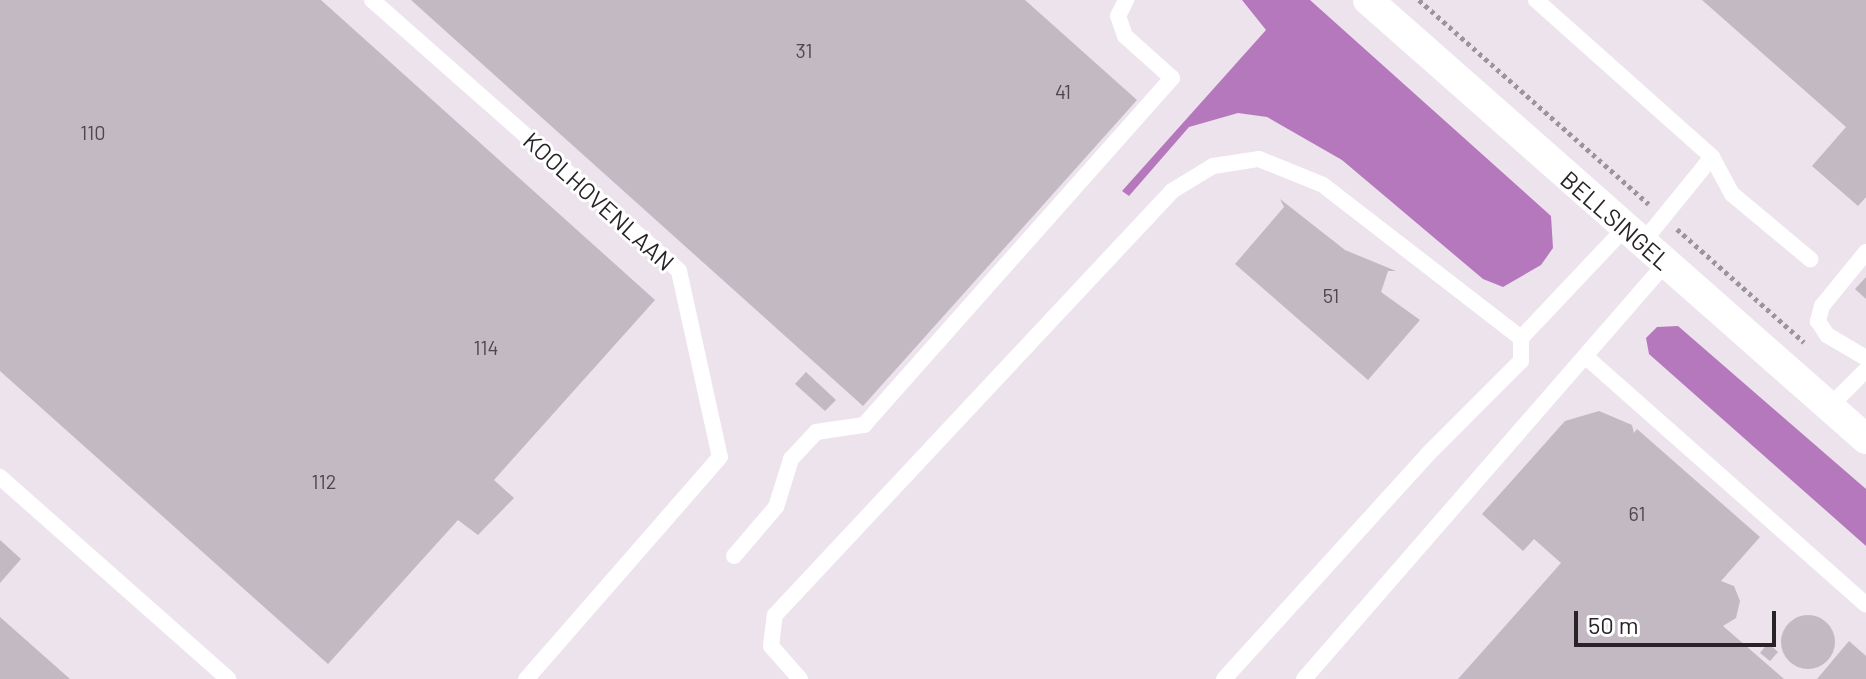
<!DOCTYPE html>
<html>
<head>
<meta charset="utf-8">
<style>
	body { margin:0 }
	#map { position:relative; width:1866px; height:679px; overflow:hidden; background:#ece3ed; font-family:Barlow,sans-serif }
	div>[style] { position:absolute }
	.water>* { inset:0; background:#b678bc }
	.building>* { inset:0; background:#c2b9c3 }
	.round { border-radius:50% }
	.path>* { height:5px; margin-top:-2.5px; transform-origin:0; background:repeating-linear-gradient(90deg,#9b949c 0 4px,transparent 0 8px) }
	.lane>* { height:16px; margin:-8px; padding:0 8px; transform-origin:8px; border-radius:8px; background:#fff }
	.street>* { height:30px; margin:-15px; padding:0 15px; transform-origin:15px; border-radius:15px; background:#fff }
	span { translate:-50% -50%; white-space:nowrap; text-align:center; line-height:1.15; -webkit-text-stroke:6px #fff; paint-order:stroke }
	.number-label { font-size:20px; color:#4e484e }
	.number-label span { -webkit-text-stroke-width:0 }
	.street-label { font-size:24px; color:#272327 }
	.scale { position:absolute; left:1574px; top:611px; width:202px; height:36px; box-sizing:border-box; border:4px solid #272327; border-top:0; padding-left:10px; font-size:24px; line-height:28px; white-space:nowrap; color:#272327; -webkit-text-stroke:6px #fff; paint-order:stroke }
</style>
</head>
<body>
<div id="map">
	<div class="water">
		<i style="clip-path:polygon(1242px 0,1310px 0,1551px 216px,1553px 248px,1541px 265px,1503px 287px,1483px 279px,1342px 160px,1267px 117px,1238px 113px,1189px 127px,1129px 196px,1122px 191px,1266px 30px)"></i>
		<i style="clip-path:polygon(1678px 326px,1866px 489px,1866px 546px,1649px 354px,1646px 338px,1657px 327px)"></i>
	</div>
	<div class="building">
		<i style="clip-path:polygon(0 0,321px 0,655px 300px,494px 480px,514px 498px,478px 535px,458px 520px,328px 664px,0 371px)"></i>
		<i style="clip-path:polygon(411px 0,1025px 0,1137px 100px,863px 406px)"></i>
		<i style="clip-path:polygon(1702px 0,1866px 0,1866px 197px,1858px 206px,1812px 166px,1846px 127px)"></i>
		<i style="clip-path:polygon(1280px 199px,1345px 250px,1396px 271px,1388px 271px,1381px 292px,1420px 320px,1368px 380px,1235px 264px,1284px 207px)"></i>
		<i style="clip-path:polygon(1866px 277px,1866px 299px,1855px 289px)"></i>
		<i style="clip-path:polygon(806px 372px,836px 400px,825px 411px,795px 384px)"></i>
		<i style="clip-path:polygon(1599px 411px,1632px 425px,1634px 433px,1637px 429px,1760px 537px,1721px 581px,1734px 586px,1740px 601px,1736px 618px,1723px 626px,1784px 679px,1458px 679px,1561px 563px,1534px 539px,1523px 551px,1482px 514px,1565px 421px)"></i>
		<i style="clip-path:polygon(0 540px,21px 559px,0 583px)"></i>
		<i class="round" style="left:1781px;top:615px;width:54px;height:54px"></i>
		<i style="clip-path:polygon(0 617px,70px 679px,0 679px)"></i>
		<i style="clip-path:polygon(1849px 641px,1866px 656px,1866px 679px,1817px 679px)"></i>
		<i style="clip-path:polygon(1768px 643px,1778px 652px,1770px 661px,1760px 653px)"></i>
	</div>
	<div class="path">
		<i style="left:1419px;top:0;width:307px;rotate:41.6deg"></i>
		<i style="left:1677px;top:229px;width:170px;rotate:41.7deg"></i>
	</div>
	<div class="lane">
		<i style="left:372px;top:0;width:409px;rotate:41.4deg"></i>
		<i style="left:679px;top:271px;width:190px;rotate:77.6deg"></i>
		<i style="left:720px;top:457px;width:295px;rotate:131.1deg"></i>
		<i style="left:1536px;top:0;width:236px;rotate:41.7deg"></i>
		<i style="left:1712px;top:157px;width:111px;rotate:129.1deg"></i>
		<i style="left:1712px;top:157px;width:42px;rotate:61.6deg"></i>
		<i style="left:1732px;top:194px;width:102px;rotate:39.8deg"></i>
		<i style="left:1866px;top:252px;width:70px;rotate:129.2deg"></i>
		<i style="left:1822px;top:306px;width:16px;rotate:105deg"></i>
		<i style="left:1818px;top:321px;width:17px;rotate:57deg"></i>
		<i style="left:1827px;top:335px;width:45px;rotate:30.5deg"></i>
		<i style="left:1585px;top:356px;width:375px;rotate:41.5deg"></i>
		<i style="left:1829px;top:407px;width:52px;rotate:-45deg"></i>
		<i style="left:0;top:477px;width:305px;rotate:41.5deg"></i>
		<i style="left:734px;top:556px;width:65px;rotate:-49.4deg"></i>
		<i style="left:776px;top:507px;width:50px;rotate:-72.6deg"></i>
		<i style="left:791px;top:459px;width:37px;rotate:-47deg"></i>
		<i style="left:816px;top:432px;width:49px;rotate:-8.3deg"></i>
		<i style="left:864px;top:425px;width:464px;rotate:-48.4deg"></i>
		<i style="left:1172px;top:78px;width:63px;rotate:-138.2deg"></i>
		<i style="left:1125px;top:36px;width:21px;rotate:-109deg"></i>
		<i style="left:1118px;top:16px;width:18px;rotate:-63deg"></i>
		<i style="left:800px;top:679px;width:44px;rotate:-131.3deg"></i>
		<i style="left:771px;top:646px;width:31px;rotate:-83deg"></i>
		<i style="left:775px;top:615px;width:581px;rotate:-46.88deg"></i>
		<i style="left:1172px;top:191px;width:48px;rotate:-31.4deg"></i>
		<i style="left:1213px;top:166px;width:47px;rotate:-8.7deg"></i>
		<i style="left:1259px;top:159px;width:69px;rotate:22.1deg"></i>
		<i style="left:1323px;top:185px;width:250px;rotate:37.7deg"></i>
		<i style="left:1224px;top:679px;width:302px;rotate:-47.8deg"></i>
		<i style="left:1427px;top:455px;width:133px;rotate:-45deg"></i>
		<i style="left:1521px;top:361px;width:23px;rotate:-90deg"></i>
		<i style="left:1521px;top:338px;width:151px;rotate:-46.6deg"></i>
		<i style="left:1304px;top:679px;width:550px;rotate:-48.98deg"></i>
	</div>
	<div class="street">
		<i style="left:1368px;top:0;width:664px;rotate:41.4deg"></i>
	</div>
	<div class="number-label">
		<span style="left:804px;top:50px">31</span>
		<span style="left:1063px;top:91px">41</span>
		<span style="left:93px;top:132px">110</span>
		<span style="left:1331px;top:295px">51</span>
		<span style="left:486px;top:347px">114</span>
		<span style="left:324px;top:481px">112</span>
		<span style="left:1637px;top:513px">61</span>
	</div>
	<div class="street-label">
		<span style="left:599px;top:201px;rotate:42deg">KOOLHOVENLAAN</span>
		<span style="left:1616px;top:220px;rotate:41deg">BELLSINGEL</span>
	</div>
	<div class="scale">50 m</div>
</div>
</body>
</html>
